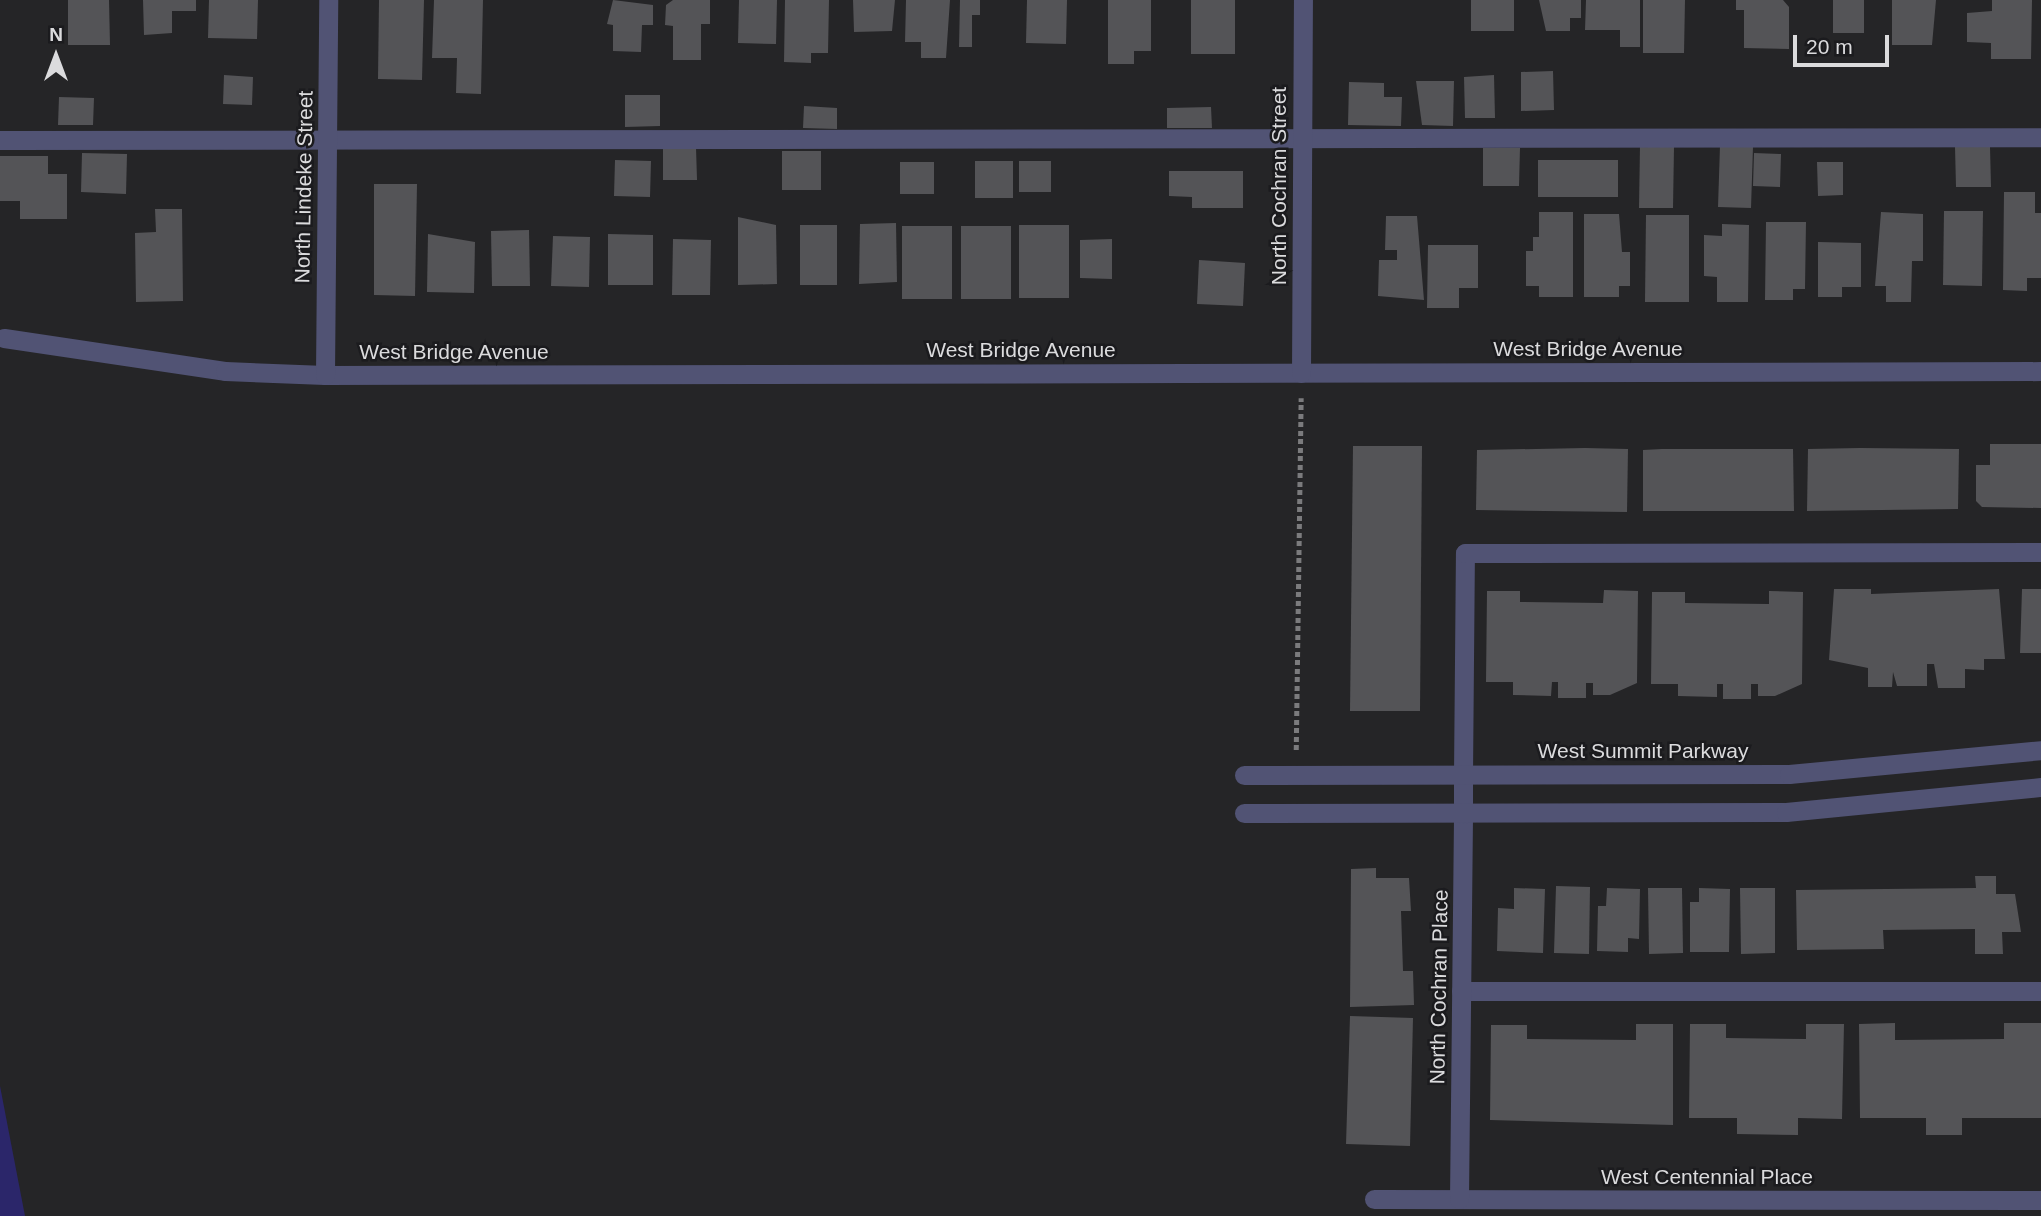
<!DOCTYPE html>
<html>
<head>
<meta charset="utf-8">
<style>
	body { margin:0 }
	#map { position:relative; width:2041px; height:1216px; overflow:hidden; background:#252527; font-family:Helvetica,sans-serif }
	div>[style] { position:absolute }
	.green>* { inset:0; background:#2b266a }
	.building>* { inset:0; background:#545457 }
	.path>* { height:4.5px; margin-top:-2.25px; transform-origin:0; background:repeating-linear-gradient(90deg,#7b7b7d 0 5px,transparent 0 8.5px) }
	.service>* { height:19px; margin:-9.5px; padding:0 9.5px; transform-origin:9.5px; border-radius:9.5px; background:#515374 }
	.minor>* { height:19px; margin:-9.5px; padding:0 9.5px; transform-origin:9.5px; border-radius:9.5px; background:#515374 }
	.tertiary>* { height:19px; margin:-9.5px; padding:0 9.5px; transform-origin:9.5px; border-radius:9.5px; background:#515374 }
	span { translate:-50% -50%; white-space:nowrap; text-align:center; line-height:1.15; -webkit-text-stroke:5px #1b1b1e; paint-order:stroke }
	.street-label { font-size:21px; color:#dbdbdd }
	.north { position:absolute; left:21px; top:21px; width:70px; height:70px; -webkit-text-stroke:5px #1b1b1e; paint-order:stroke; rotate:0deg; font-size:19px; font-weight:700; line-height:28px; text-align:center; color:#dbdbdd }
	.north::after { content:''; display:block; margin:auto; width:24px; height:32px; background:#dbdbdd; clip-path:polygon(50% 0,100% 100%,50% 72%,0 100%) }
	.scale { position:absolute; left:1793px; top:35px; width:96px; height:32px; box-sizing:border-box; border:4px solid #dbdbdd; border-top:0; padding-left:9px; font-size:21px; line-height:24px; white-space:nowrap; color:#dbdbdd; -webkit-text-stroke:5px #1b1b1e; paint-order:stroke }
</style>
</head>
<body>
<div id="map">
	<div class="green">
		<i style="clip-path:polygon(0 1086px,25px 1216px,0 1216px)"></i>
	</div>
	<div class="building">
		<i style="clip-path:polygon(68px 0,109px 0,110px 45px,68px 45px)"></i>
		<i style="clip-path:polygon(143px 0,196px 0,196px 11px,172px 11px,172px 33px,144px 35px)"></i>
		<i style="clip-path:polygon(209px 0,258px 0,257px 39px,208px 38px)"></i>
		<i style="clip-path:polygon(379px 0,424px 0,422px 80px,378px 79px)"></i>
		<i style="clip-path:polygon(434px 0,483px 0,481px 94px,456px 93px,457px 58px,432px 58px)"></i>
		<i style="clip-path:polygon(613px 0,653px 5px,653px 25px,642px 25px,641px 52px,613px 51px,613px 25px,607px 24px)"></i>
		<i style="clip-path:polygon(673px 0,710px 0,710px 24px,701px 24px,701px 60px,673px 60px,673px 26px,665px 25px,666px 5px)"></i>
		<i style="clip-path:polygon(739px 0,777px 0,776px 44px,738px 43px)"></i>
		<i style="clip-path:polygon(785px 0,829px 0,828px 53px,811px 53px,811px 63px,784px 62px)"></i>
		<i style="clip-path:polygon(853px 0,895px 0,892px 31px,854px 32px)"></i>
		<i style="clip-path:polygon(906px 0,950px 0,946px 58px,921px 58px,921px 42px,905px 42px)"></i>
		<i style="clip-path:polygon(960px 0,980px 0,980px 15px,972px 15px,972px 47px,959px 47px)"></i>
		<i style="clip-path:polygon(1027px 0,1067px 0,1066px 44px,1026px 43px)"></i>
		<i style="clip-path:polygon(1108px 0,1151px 0,1151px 51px,1134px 51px,1134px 64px,1108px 64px)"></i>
		<i style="clip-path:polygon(1191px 0,1235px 0,1235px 54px,1191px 54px)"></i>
		<i style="clip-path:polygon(1471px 0,1514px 0,1514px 31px,1471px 31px)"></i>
		<i style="clip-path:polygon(1539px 0,1581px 0,1581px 18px,1570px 18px,1570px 31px,1546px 31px)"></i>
		<i style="clip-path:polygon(1586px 0,1640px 0,1640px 47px,1620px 47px,1620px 30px,1585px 30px)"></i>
		<i style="clip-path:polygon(1643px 0,1685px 0,1684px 53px,1643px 53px)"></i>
		<i style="clip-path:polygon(1736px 0,1783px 0,1789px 7px,1789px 49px,1744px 48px,1744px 10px,1736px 10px)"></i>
		<i style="clip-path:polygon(1833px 0,1864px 0,1864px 33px,1833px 33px)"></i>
		<i style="clip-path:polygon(1892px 0,1936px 0,1932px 45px,1892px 45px)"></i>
		<i style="clip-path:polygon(1992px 0,2032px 0,2031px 59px,1991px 59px,1991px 43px,1967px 42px,1967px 13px,1992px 11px)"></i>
		<i style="clip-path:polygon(1553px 71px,1554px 110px,1521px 111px,1521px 72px)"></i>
		<i style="clip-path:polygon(224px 75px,253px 77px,252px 105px,223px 104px)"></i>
		<i style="clip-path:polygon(1494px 75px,1495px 118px,1465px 118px,1464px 77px)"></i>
		<i style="clip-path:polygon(1416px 81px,1454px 81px,1453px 126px,1422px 125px)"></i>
		<i style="clip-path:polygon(1349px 82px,1384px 83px,1384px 97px,1402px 97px,1401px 126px,1348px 125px)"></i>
		<i style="clip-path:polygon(625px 95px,660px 95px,660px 126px,625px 127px)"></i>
		<i style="clip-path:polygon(59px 97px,94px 98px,93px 125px,58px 125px)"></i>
		<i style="clip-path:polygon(804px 106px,837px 108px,837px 129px,803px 128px)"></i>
		<i style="clip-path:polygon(1211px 107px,1212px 128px,1167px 128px,1167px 108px)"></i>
		<i style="clip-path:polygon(1640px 146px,1674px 147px,1673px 208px,1639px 208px)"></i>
		<i style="clip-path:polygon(1720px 146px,1753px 147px,1751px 208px,1718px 207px)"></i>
		<i style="clip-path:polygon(696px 147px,697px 180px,663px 180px,663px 148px)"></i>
		<i style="clip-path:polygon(1955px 147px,1990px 147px,1991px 187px,1956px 187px)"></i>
		<i style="clip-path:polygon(1483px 148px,1520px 148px,1519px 186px,1483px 186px)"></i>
		<i style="clip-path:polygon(782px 151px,821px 151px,821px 190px,782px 190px)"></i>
		<i style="clip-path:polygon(82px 153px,127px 154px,126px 194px,81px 192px)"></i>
		<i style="clip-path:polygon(1754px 153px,1781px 154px,1780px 187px,1753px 186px)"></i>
		<i style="clip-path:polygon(0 156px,48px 156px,48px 174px,67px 174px,67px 219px,20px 219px,20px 201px,0 201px)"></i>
		<i style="clip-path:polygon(615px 160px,651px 161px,650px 197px,614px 196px)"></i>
		<i style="clip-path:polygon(1538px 160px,1618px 160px,1618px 197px,1538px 197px)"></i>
		<i style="clip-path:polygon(975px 161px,1013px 161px,1013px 198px,975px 198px)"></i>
		<i style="clip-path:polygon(1019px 161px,1051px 161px,1051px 192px,1019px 192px)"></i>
		<i style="clip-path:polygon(900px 162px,934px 162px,934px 194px,900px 194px)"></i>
		<i style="clip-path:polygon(1817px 162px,1843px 162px,1843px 195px,1818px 196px)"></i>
		<i style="clip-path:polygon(1169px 171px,1243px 171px,1243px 208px,1192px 208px,1192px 197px,1169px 196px)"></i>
		<i style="clip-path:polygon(374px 184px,417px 184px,415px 296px,374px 295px)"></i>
		<i style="clip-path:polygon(2004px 192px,2035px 192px,2035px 213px,2041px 213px,2041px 278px,2027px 278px,2027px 291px,2003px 290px)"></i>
		<i style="clip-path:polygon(155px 209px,182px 209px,183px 301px,136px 302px,135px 233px,156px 232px)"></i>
		<i style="clip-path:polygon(1944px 211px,1983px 211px,1982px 286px,1943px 285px)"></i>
		<i style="clip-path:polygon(1539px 212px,1573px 212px,1573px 297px,1539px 297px,1539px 286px,1526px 286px,1526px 251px,1533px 251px,1533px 237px,1539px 237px)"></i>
		<i style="clip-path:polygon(1881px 212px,1923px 214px,1923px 261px,1912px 261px,1911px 302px,1886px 302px,1886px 286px,1875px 286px)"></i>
		<i style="clip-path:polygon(1584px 214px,1619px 214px,1622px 252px,1630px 252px,1630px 286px,1619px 286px,1619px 297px,1584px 297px)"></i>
		<i style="clip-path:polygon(1646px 215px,1689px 215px,1689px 302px,1645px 302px)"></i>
		<i style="clip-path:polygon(1386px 216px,1417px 216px,1424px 300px,1378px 296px,1379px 260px,1397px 260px,1397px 250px,1385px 250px)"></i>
		<i style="clip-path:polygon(738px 217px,776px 225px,777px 284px,738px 285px)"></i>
		<i style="clip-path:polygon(1766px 222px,1806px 222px,1805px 289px,1793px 289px,1793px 300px,1765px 300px)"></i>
		<i style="clip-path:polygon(896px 223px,897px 282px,859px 284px,860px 224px)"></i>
		<i style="clip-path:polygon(1722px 224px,1749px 225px,1748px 302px,1717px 302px,1717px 277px,1704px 276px,1704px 235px,1722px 236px)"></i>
		<i style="clip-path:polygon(800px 225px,837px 225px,837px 285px,800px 285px)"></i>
		<i style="clip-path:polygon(1019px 225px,1069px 225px,1069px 298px,1019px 298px)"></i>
		<i style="clip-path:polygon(902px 226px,952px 226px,952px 299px,902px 299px)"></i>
		<i style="clip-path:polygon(961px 226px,1011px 226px,1011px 299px,961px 299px)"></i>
		<i style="clip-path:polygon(529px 230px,530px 286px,492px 286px,491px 231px)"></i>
		<i style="clip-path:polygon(428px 234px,475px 242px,474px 293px,427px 292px)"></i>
		<i style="clip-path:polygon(608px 234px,653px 235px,653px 285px,608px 285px)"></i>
		<i style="clip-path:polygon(553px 236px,590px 237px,589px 287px,551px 286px)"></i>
		<i style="clip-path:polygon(673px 239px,711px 240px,710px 295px,672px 295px)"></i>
		<i style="clip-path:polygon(1112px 239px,1112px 279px,1080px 278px,1080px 240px)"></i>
		<i style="clip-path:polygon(1818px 242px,1861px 243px,1861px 287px,1842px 287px,1842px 297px,1818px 297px)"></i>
		<i style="clip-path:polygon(1428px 245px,1478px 245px,1478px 288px,1459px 288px,1459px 308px,1427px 308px)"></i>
		<i style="clip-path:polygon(1199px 260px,1245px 263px,1243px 306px,1197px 304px)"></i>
		<i style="clip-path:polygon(1990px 444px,2041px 444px,2041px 508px,1982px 507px,1976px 501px,1976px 465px,1990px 465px)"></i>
		<i style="clip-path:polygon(1353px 446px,1422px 446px,1420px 711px,1350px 711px)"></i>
		<i style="clip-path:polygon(1585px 448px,1628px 449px,1627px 512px,1476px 510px,1477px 450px)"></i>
		<i style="clip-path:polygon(1860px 448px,1959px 449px,1958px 509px,1807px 511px,1808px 449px)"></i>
		<i style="clip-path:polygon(1662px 449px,1793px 449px,1794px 511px,1643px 511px,1643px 450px)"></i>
		<i style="clip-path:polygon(1834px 589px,1871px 589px,1871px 594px,1999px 589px,2005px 659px,1984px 659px,1984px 670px,1965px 669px,1965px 688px,1938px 688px,1934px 664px,1927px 664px,1927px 686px,1897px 686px,1893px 672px,1892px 687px,1868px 687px,1868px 668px,1829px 660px)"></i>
		<i style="clip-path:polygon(2022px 589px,2041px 589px,2041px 653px,2020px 653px)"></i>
		<i style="clip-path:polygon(1604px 590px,1638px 591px,1637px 683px,1610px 695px,1593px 695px,1593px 683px,1586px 683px,1586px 698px,1558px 698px,1558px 682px,1552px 682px,1551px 696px,1513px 695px,1513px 682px,1486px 682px,1487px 591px,1520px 591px,1520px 602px,1603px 603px)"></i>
		<i style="clip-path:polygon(1769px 591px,1803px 592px,1802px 684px,1775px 696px,1758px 696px,1758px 684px,1751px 684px,1751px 699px,1723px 699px,1723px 684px,1717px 684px,1717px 697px,1678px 696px,1678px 684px,1651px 684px,1652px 592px,1685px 592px,1685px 603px,1769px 604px)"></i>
		<i style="clip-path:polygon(1376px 868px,1376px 878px,1409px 878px,1411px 911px,1401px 911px,1403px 971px,1413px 971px,1414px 1005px,1350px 1007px,1351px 869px)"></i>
		<i style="clip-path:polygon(1975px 876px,1996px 876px,1996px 894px,2015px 894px,2021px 932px,2002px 932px,2003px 954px,1975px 954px,1975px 929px,1883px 930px,1884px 949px,1797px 950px,1796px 890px,1976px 888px)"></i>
		<i style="clip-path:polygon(1556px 886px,1590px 887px,1589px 954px,1554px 953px)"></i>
		<i style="clip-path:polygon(1514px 888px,1545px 889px,1543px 953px,1497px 951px,1498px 908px,1514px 909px)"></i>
		<i style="clip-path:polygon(1607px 888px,1640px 889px,1639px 939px,1628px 938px,1628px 952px,1597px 951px,1598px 906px,1606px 906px)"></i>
		<i style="clip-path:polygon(1648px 888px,1682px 888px,1683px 953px,1649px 954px)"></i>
		<i style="clip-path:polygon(1699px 888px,1730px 889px,1729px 952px,1690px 952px,1690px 902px,1699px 902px)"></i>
		<i style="clip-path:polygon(1740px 888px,1775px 888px,1775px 953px,1741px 954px)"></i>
		<i style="clip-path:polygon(1350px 1016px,1413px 1018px,1410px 1146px,1346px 1144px)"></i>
		<i style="clip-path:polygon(1895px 1023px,1895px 1040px,2004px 1039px,2004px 1023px,2041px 1023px,2041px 1118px,1962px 1118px,1962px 1135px,1926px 1135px,1926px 1118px,1860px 1118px,1859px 1024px)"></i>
		<i style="clip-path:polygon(1636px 1024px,1673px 1024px,1673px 1125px,1490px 1120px,1491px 1025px,1527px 1025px,1527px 1039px,1636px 1040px)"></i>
		<i style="clip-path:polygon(1690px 1024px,1726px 1024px,1726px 1038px,1806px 1039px,1806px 1024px,1844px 1024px,1842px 1119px,1798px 1118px,1798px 1135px,1737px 1134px,1737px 1118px,1689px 1118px)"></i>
	</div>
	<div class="path">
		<i style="left:1296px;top:750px;width:352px;rotate:-89.2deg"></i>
	</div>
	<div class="service">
		<i style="left:0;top:140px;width:2041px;rotate:-0.08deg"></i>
		<i style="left:1463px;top:775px;width:222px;rotate:-89.5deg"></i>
		<i style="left:1465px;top:553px;width:576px;rotate:-0.1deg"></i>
		<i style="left:1461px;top:991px;width:580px"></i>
		<i style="left:1374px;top:1199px;width:667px;rotate:0.09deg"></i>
		<i style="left:1459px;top:1199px;width:385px;rotate:-89.4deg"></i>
	</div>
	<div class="minor">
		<i style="left:4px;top:338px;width:223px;rotate:8.5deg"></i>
		<i style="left:225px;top:371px;width:100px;rotate:2.3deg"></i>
		<i style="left:325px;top:375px;width:1716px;rotate:-0.13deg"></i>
		<i style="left:1301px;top:373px;width:373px;rotate:-89.7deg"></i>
		<i style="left:325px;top:375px;width:375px;rotate:-89.5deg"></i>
		<i style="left:1463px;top:814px;width:39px;rotate:-90deg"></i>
	</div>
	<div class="tertiary">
		<i style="left:1244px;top:775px;width:545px;rotate:-0.11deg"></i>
		<i style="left:1789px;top:774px;width:253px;rotate:-5.4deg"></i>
		<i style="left:1244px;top:813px;width:542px;rotate:-0.11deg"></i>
		<i style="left:1786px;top:812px;width:256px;rotate:-5.6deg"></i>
	</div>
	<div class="street-label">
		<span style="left:1279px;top:186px;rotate:-90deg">North Cochran Street</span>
		<span style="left:304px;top:187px;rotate:-89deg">North Lindeke Street</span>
		<span style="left:1588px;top:349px">West Bridge Avenue</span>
		<span style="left:1021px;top:350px">West Bridge Avenue</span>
		<span style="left:454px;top:352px">West Bridge Avenue</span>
		<span style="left:1643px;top:751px">West Summit Parkway</span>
		<span style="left:1439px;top:987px;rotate:-89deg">North Cochran Place</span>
		<span style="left:1707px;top:1177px">West Centennial Place</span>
	</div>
	<div class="north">N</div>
	<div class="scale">20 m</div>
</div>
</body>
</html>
